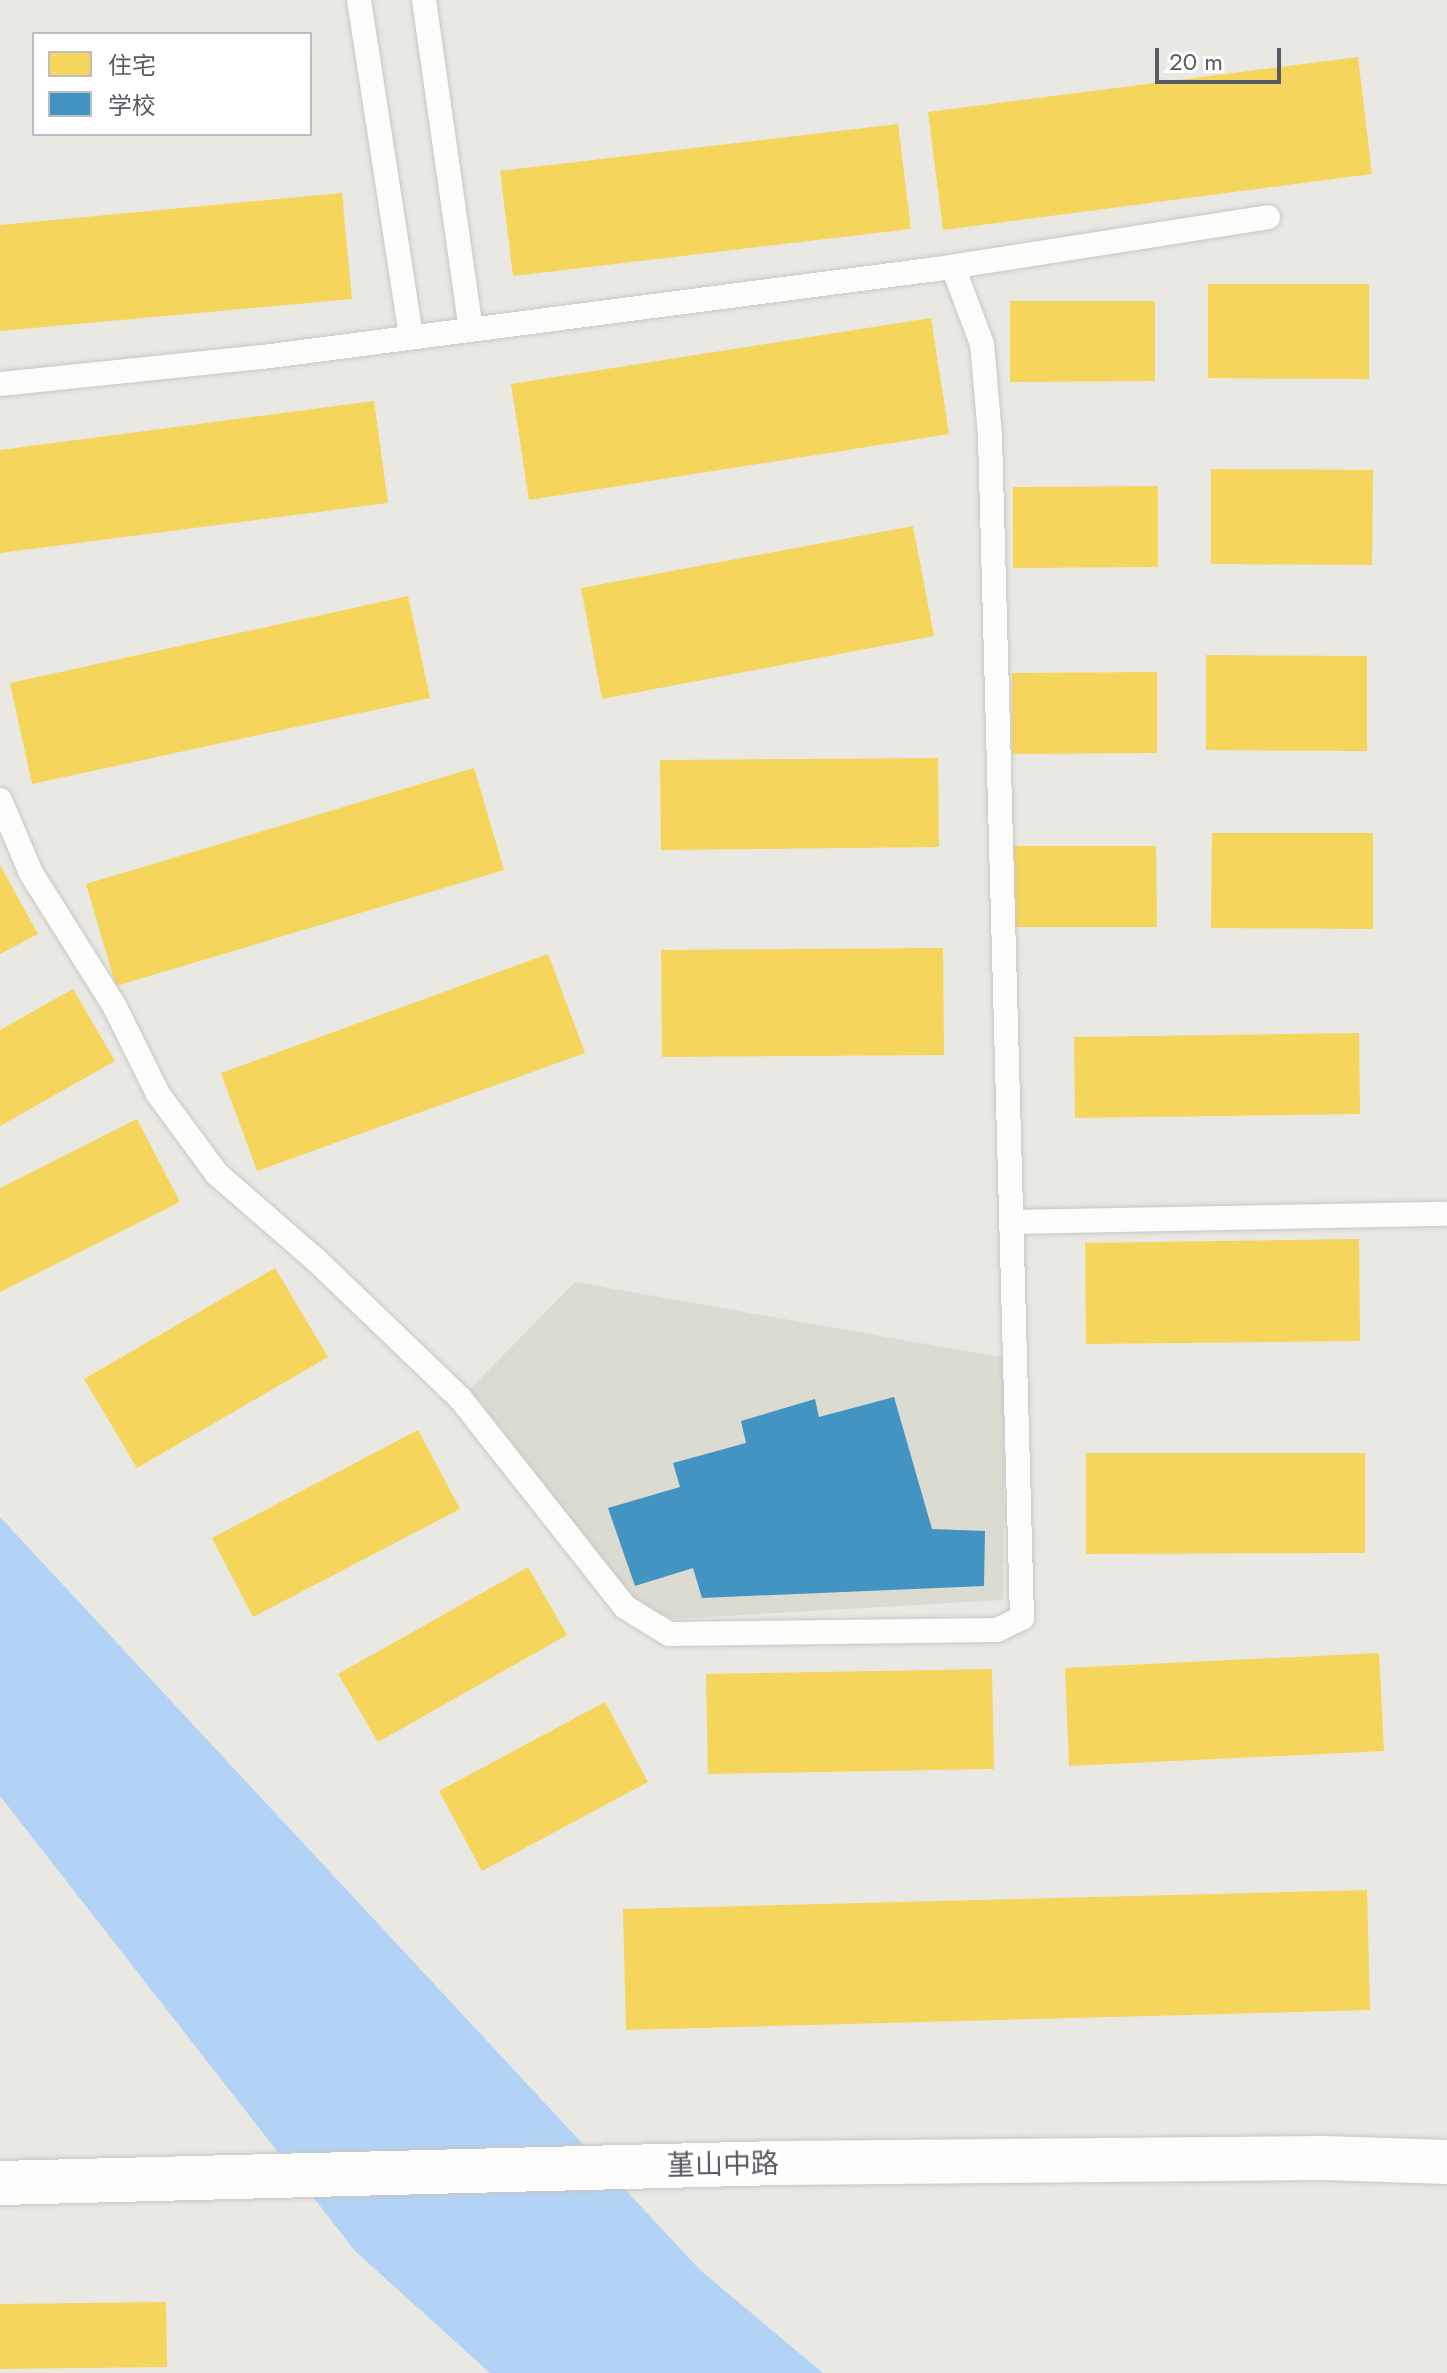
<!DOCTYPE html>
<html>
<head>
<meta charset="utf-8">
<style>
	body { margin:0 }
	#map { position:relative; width:1447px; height:2373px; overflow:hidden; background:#eae8e2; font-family:Jost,"Noto Sans SC",sans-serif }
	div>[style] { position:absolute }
	.education>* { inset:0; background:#dcdbd1 }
	.water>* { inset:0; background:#b3d3f6 }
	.homes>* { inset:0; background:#f6d55c }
	.schools>* { inset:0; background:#4393c3 }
	.roads { filter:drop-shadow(0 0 2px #c7c7c6) drop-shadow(0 0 2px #c7c7c6) }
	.service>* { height:24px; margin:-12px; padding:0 12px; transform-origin:12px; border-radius:12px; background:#fcfcfb }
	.tertiary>* { height:44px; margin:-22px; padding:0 22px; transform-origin:22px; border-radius:22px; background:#fcfcfb }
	span { translate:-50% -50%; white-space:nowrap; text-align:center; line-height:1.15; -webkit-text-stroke:8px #fff; paint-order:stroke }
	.street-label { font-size:28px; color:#585b61 }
	.legend { position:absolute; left:32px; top:32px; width:280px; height:104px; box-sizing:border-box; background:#fff; border:2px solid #bcbdc0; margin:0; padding:10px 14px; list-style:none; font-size:24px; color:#585b61 }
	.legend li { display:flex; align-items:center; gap:16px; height:40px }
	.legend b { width:40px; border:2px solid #bcbdc0 }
	.scale { position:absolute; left:1155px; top:48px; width:126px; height:36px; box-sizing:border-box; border:4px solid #585b61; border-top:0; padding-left:10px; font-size:24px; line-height:28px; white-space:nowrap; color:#585b61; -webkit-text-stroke:6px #fff; paint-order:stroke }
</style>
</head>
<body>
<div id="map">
	<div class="education">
		<i style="clip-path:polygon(575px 1282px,1005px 1358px,1003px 1600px,672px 1619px,633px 1599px,470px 1389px)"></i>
	</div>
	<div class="water">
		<i style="clip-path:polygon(0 1517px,700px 2270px,823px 2373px,490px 2373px,355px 2251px,0 1796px)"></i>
	</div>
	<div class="homes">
		<i style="clip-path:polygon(1358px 57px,1372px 174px,943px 230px,928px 112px)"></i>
		<i style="clip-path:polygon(898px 124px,911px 229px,513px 276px,500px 171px)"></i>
		<i style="clip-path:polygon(342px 193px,352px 299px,0 331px,0 225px)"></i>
		<i style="clip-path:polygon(1208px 284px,1369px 284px,1369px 379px,1208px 378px)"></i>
		<i style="clip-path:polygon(1010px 301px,1155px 301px,1155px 381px,1010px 382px)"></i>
		<i style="clip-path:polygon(931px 318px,949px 434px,529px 500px,511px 384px)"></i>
		<i style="clip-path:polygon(374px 401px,388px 503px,0 553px,0 450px)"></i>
		<i style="clip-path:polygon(1211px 469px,1373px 470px,1372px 565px,1211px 564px)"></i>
		<i style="clip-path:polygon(1158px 486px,1158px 567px,1013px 568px,1013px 487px)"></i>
		<i style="clip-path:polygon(913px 526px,934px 636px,602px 699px,581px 588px)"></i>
		<i style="clip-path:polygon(408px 596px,430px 698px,32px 784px,10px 683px)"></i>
		<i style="clip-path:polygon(1206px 655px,1367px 656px,1367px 751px,1206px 750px)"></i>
		<i style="clip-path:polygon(1157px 672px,1157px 753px,1012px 754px,1012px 673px)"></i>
		<i style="clip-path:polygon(938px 758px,939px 847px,661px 850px,660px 760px)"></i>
		<i style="clip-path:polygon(474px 768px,504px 870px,116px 986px,86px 884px)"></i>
		<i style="clip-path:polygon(1212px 833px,1373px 833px,1373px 929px,1211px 928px)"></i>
		<i style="clip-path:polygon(1011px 846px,1156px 846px,1157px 927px,1012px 927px)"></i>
		<i style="clip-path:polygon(0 865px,38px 934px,0 954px)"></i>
		<i style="clip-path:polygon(943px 948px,944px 1055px,662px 1057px,661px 950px)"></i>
		<i style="clip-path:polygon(548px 954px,585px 1053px,257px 1171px,221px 1073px)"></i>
		<i style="clip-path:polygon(73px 989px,115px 1061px,0 1126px,0 1030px)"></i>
		<i style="clip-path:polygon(1359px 1033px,1360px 1114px,1075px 1118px,1074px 1037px)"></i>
		<i style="clip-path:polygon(137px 1119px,180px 1202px,0 1292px,0 1188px)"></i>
		<i style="clip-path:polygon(1359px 1239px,1360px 1341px,1086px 1344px,1085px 1243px)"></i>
		<i style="clip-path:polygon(275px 1268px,328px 1357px,137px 1468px,84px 1379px)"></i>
		<i style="clip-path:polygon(418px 1430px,460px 1509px,253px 1617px,212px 1538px)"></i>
		<i style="clip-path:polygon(1086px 1453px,1365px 1453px,1365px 1553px,1086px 1554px)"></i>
		<i style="clip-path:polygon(528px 1567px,567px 1635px,378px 1742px,338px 1674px)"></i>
		<i style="clip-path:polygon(1379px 1653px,1384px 1751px,1069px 1766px,1065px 1668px)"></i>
		<i style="clip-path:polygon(992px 1669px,994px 1769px,708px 1774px,706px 1674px)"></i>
		<i style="clip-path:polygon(605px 1702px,648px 1782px,482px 1871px,439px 1791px)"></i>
		<i style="clip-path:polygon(1367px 1890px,1370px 2010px,626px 2030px,623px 1909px)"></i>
		<i style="clip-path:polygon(166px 2302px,167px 2367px,0 2369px,0 2304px)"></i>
	</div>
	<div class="schools">
		<i style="clip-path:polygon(894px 1397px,932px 1529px,985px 1531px,984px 1586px,702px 1598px,693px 1568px,635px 1586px,608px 1508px,680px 1487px,673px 1463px,746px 1443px,741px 1421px,815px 1399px,819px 1417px)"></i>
	</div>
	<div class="roads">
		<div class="service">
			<i style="left:359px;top:0;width:341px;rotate:81.2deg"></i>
			<i style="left:424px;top:0;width:333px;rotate:81.9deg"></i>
			<i style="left:0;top:384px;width:264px;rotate:-5.9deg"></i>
			<i style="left:263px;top:357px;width:680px;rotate:-7.44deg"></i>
			<i style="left:937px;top:269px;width:335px;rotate:-8.9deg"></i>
			<i style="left:0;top:800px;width:79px;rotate:67deg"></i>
			<i style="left:31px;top:873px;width:158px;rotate:57.9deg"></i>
			<i style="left:115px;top:1007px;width:97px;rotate:63.7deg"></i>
			<i style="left:158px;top:1094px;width:99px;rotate:53.6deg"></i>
			<i style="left:217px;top:1174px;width:131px;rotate:41deg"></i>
			<i style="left:316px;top:1260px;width:199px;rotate:43.8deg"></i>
			<i style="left:460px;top:1398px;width:266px;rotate:51.7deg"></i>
			<i style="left:625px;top:1607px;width:52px;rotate:31.5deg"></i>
			<i style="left:669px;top:1634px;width:328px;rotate:-0.7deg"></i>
			<i style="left:997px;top:1630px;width:28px;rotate:-26deg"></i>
			<i style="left:1022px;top:1618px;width:1183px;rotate:-91.55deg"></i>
			<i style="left:990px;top:435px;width:91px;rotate:-95deg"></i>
			<i style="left:982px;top:344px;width:82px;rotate:-110.6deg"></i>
			<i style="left:1011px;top:1222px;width:436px;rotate:-1.1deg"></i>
		</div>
		<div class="tertiary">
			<i style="left:0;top:2183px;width:781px;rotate:-1.47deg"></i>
			<i style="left:781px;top:2163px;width:543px;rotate:-0.53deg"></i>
			<i style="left:1324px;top:2158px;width:123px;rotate:1.9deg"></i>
		</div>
	</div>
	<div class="street-label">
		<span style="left:723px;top:2165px;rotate:-1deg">堇山中路</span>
	</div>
	<ul class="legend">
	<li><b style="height:22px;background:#f6d55c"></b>住宅</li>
	<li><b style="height:22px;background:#4393c3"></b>学校</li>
	</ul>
	<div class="scale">20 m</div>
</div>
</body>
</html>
